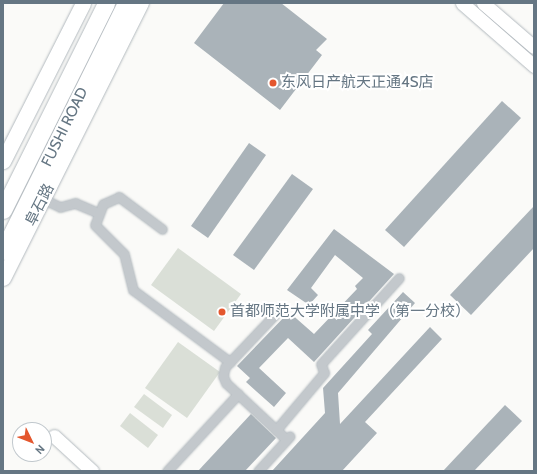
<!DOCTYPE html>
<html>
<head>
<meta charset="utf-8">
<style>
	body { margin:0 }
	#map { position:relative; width:537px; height:474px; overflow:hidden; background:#fafaf8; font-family:Cabin,"Noto Sans SC",sans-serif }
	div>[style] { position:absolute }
	.green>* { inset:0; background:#dadfd7 }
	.building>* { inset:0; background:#aab3b9 }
	.roads { filter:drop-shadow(0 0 1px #b3babf) drop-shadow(0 0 1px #b3babf) }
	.street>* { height:9px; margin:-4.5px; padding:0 4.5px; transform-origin:4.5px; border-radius:4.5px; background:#c3c8cc }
	.secondary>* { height:13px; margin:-6.5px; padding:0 6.5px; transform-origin:6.5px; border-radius:6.5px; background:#fff }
	.primary>* { height:15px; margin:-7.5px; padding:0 7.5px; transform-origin:7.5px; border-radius:7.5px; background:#fff }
	.highway>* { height:17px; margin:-8.5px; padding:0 8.5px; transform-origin:8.5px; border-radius:8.5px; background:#fff }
	.dots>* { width:11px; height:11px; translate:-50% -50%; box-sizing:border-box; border:2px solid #fff; border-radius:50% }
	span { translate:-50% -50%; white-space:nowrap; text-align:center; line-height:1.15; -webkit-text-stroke:4px #fff; paint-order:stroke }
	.poi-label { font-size:15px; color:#657683 }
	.left { translate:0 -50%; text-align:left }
	.street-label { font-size:15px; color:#657683 }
	.frame { position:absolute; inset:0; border:4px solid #657683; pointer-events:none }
	.north { position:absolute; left:12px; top:422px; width:40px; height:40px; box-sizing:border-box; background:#fff; border:1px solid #c1c8cd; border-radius:50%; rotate:133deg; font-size:11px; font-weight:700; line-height:16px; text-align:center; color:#657683 }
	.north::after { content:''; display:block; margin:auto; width:14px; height:18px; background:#e4572e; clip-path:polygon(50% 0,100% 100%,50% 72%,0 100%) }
</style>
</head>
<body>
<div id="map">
	<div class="green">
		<i style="clip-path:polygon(178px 248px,241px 294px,214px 331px,151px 285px)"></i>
		<i style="clip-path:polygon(178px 342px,220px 372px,187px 418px,145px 388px)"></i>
		<i style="clip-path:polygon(144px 394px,172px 415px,163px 428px,134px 407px)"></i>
		<i style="clip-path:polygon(130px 413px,158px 435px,148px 448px,120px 426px)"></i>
	</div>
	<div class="building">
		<i style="clip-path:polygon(224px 3px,281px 3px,327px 39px,316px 50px,322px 55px,280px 110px,194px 43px)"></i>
		<i style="clip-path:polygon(502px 101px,521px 118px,404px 247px,385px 230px)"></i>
		<i style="clip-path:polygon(249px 143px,266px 155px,208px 238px,191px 226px)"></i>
		<i style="clip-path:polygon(292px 174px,313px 189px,254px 270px,233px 255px)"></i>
		<i style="clip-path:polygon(534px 206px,534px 248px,471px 315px,450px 295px)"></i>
		<i style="clip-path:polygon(334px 229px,394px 274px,314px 362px,288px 338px,259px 368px,286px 393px,274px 407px,246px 382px,250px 378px,237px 366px,289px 312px,314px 334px,357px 289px,355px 286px,363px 278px,335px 255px,311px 288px,318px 295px,309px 305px,287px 290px)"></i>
		<i style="clip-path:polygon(403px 292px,415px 303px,338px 393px,340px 424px,430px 327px,442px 339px,365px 422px,377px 433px,342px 471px,272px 471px,325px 413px,323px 388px,372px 334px,368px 330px)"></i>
		<i style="clip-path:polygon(505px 405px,522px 421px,474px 471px,443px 471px)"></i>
		<i style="clip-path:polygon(251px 414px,276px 438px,245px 471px,198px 471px)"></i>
	</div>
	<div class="roads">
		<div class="street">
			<i style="left:43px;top:199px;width:19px;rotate:25deg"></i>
			<i style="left:60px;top:207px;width:16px;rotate:-15deg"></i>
			<i style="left:75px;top:203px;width:26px;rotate:23deg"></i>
			<i style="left:162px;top:229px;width:54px;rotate:-143.3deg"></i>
			<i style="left:119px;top:197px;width:17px;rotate:156deg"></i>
			<i style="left:103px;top:204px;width:22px;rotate:111deg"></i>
			<i style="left:95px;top:225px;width:41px;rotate:45deg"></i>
			<i style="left:124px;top:254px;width:37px;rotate:76deg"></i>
			<i style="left:133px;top:290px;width:121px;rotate:36.6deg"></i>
			<i style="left:280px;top:309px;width:80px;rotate:133.5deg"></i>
			<i style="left:225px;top:367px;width:9px;rotate:103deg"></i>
			<i style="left:223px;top:376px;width:8px;rotate:67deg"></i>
			<i style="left:226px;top:383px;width:82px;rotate:43deg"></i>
			<i style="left:276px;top:430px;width:75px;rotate:-49.9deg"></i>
			<i style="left:324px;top:373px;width:9px;rotate:-108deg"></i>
			<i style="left:321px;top:364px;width:116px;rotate:-47.8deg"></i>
			<i style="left:167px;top:471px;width:105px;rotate:-47.3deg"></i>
			<i style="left:258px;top:471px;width:47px;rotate:-47.6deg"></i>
		</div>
		<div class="secondary">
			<i style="left:462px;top:3px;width:96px;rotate:41.2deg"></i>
			<i style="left:483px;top:3px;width:67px;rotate:40.8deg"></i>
			<i style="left:54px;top:436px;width:52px;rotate:42.6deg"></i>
		</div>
		<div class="primary">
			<i style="left:3px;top:161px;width:177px;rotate:-63.1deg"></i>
			<i style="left:3px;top:278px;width:308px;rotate:-63.4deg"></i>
		</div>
		<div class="highway">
			<i style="left:3px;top:210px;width:231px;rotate:-63.5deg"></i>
			<i style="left:3px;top:251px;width:277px;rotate:-63.6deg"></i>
		</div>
	</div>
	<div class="dots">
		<i style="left:273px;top:83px;background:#e4572e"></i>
		<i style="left:222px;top:312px;background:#e4572e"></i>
	</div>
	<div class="poi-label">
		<span class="left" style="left:281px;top:83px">东风日产航天正通4S店</span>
		<span class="left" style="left:230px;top:312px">首都师范大学附属中学（第一分校）</span>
	</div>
	<div class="street-label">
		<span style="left:65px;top:127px;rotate:-64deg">FUSHI ROAD</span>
		<span style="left:40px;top:205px;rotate:-63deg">阜石路</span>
	</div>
	<div class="frame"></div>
	<div class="north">N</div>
</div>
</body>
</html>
